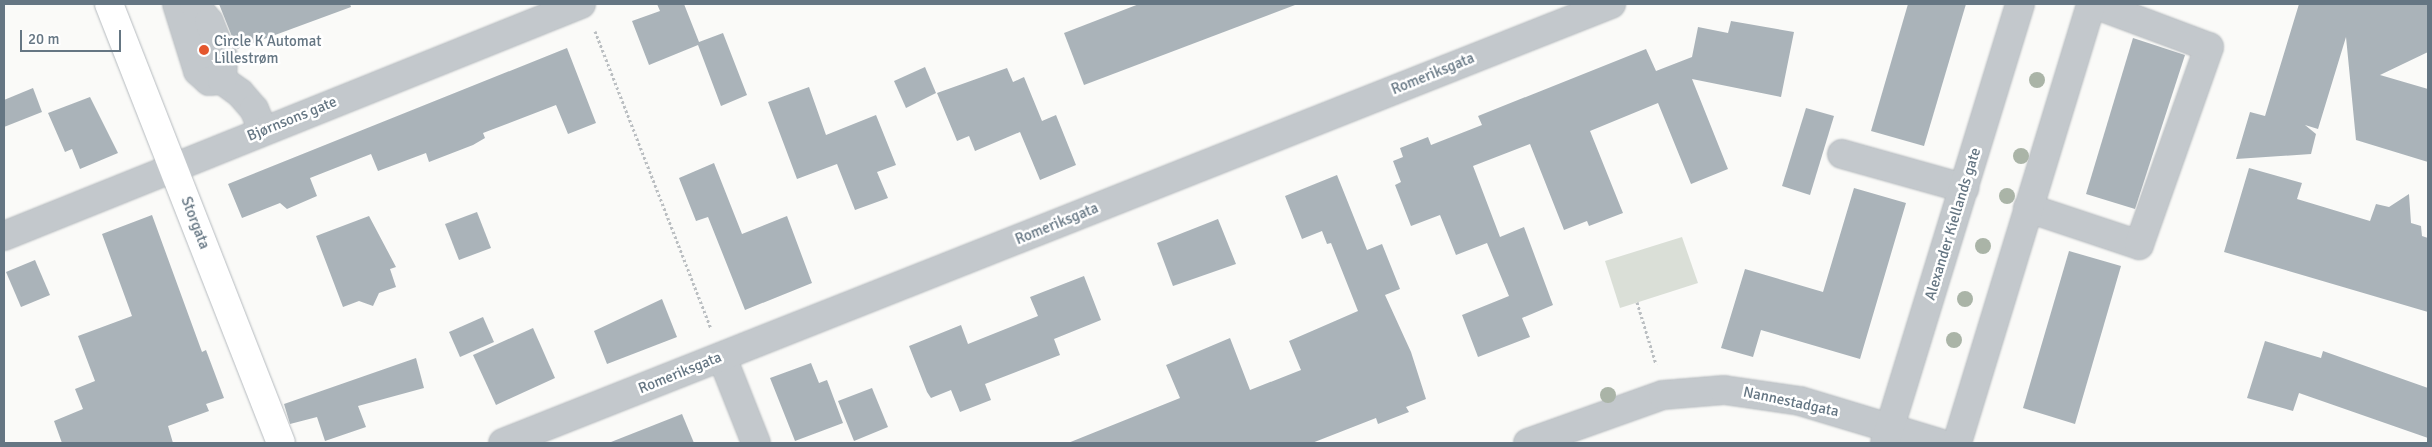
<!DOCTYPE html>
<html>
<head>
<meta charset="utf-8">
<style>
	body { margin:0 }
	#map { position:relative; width:2432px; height:447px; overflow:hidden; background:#fafaf8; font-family:Signika,sans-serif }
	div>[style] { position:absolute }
	.green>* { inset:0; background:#dadfd7 }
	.building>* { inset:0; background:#aab3b9 }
	.path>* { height:3px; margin-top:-1.5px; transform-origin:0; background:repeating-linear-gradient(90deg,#bbbfc2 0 2.5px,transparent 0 5px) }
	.roads { filter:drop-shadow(0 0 1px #b5babe) drop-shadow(0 0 1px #b5babe) }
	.minor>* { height:28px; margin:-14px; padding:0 14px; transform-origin:14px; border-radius:14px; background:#c3c8cc }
	.major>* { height:28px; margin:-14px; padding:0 14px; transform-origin:14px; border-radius:14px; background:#fff }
	.trees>* { width:16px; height:16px; margin:-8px; border-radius:50%; background:#aab4a7 }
	.dots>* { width:14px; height:14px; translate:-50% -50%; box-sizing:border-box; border:2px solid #fff; border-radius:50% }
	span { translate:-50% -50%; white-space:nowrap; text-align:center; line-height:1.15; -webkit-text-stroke:5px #fff; paint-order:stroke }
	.poi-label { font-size:15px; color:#657683 }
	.left { translate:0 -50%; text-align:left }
	.street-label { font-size:15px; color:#657683 }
	.frame { position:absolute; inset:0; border:5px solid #657683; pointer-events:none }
	.scale { position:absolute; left:20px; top:30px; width:101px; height:22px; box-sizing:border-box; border:2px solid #657683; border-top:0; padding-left:6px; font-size:15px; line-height:18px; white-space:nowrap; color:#657683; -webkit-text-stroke:4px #fff; paint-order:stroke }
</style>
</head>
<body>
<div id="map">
	<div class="green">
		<i style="clip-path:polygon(1682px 237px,1698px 283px,1620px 308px,1605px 261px)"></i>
	</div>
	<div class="building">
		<i style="clip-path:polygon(219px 4px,350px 4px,351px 7px,237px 49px)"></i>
		<i style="clip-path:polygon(657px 4px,684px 4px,699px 42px,723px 33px,747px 95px,721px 106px,698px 45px,649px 65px,632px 21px,660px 11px)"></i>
		<i style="clip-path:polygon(1139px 4px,1295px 4px,1295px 5px,1084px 85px,1064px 33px)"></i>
		<i style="clip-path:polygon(1908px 4px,1966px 4px,1924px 146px,1871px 131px)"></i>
		<i style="clip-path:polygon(2299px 4px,2428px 4px,2428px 52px,2380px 75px,2428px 89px,2428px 162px,2356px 140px,2346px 37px,2318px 129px,2305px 125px,2316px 134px,2311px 154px,2236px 159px,2250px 112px,2265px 116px)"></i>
		<i style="clip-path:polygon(1731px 21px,1794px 32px,1781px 97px,1692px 79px,1728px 169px,1691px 184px,1658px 103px,1590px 131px,1623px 213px,1589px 226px,1587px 221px,1564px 230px,1530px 144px,1473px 166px,1500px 237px,1524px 227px,1553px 305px,1522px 318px,1530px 337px,1478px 357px,1462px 315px,1509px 296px,1487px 243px,1456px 255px,1440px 215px,1411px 226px,1395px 185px,1401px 182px,1393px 161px,1403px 157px,1400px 148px,1428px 137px,1431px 145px,1482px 125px,1478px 116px,1646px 49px,1656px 71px,1692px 57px,1698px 27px,1728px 33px)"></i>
		<i style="clip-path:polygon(2133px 38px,2185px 55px,2135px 209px,2086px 194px)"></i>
		<i style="clip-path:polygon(567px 48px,596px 123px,568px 134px,556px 105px,483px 133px,485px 138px,473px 145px,429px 162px,426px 153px,378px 171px,371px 154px,310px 178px,317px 196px,287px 209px,280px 203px,242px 218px,228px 184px)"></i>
		<i style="clip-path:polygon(925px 67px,936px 93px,906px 108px,894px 81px)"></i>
		<i style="clip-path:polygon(1007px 68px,1013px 82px,1024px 77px,1042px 121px,1056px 115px,1076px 165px,1040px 180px,1020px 132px,975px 151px,969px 136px,957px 141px,937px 93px)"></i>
		<i style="clip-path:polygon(809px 87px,826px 135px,876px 115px,896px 165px,877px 172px,888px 198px,855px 210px,837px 164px,797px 179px,768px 102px)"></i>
		<i style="clip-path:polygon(33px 88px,42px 112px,4px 127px,4px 100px)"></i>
		<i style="clip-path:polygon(90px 97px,118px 153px,80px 169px,72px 149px,65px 152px,48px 113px)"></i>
		<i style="clip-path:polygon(1806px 108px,1834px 116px,1810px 195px,1782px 186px)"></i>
		<i style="clip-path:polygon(714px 163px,742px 234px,787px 216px,812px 283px,745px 310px,708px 217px,696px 221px,679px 178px)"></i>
		<i style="clip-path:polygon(2249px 168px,2302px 183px,2297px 199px,2370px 221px,2376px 204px,2389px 207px,2409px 194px,2411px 223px,2421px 226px,2422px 236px,2428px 238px,2428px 312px,2224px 252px)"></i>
		<i style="clip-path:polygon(1337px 175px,1367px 250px,1382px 244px,1400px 289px,1385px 295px,1411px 352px,1426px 399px,1406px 407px,1409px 412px,1378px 424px,1376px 418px,1312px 443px,1068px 443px,1180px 398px,1166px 365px,1230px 338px,1250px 390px,1301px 370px,1289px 341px,1358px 311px,1331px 243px,1327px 244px,1322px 231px,1302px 239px,1285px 196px)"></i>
		<i style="clip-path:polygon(1854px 188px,1906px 203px,1860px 359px,1761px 330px,1753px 357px,1721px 348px,1745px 269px,1823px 292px)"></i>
		<i style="clip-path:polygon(477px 212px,491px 248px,459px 260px,445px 224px)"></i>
		<i style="clip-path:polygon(152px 215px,202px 352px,206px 350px,224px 398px,206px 404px,209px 411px,168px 426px,173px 443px,62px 443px,54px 421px,83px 409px,75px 389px,95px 381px,78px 336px,132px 316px,102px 234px)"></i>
		<i style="clip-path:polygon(369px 216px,396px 267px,390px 269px,396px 287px,379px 293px,373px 306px,359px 301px,343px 307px,316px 236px)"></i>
		<i style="clip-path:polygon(1218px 219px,1236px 264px,1173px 286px,1157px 243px)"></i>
		<i style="clip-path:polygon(2069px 251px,2121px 266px,2075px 424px,2023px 408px)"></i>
		<i style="clip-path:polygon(35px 260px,50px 295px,21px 307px,6px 272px)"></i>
		<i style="clip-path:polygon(1084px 276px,1101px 320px,1054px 339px,1060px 355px,985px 384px,991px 400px,960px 412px,951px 390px,931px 398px,927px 392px,909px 346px,961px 325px,968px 344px,1038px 316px,1030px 297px)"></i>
		<i style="clip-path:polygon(662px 299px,677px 337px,607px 364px,594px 331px)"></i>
		<i style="clip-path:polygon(483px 317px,494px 342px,460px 357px,449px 332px)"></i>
		<i style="clip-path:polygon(533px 328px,555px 378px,496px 405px,473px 355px)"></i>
		<i style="clip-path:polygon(2265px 341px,2321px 358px,2323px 351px,2428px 388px,2428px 438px,2299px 393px,2293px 411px,2247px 398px)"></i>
		<i style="clip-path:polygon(416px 358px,424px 388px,358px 406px,366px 427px,325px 441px,317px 417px,290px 424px,284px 404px)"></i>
		<i style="clip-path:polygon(811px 363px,819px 383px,827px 380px,843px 423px,795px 441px,770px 378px)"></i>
		<i style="clip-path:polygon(872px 388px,888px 427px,854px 441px,838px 401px)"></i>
		<i style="clip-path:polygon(682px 414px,694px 443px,611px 443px,611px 442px)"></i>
	</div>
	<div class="path">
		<i style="left:595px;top:31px;width:319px;rotate:68.7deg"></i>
		<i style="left:1637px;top:302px;width:65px;rotate:73deg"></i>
	</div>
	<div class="roads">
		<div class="minor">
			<i style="left:177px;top:4px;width:70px;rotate:72.6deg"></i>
			<i style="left:198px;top:71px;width:15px;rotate:42deg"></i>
			<i style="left:209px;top:81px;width:13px;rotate:-4deg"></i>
			<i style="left:222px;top:80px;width:22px;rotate:36deg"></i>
			<i style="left:240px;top:93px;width:21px;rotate:49deg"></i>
			<i style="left:254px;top:109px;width:23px;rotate:67deg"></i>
			<i style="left:194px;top:4px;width:23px;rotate:50deg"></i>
			<i style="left:209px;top:22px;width:38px;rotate:68deg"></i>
			<i style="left:223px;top:57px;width:23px;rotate:92deg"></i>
			<i style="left:1842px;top:154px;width:127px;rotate:15.6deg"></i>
			<i style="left:2028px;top:208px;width:117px;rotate:18.4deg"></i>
			<i style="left:2139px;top:245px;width:210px;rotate:-70.5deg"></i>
			<i style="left:2209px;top:47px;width:123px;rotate:-159.5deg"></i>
			<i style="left:4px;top:236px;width:622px;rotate:-21.9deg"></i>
			<i style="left:722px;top:357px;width:92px;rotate:68.4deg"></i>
			<i style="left:503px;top:443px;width:1192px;rotate:-21.61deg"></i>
			<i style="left:1528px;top:443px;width:143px;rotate:-19.6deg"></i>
			<i style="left:1663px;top:395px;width:61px;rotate:-4.7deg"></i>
			<i style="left:1724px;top:390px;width:77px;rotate:8.2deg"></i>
			<i style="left:1800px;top:401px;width:145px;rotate:16.8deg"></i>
			<i style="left:1885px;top:443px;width:459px;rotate:-72.9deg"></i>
			<i style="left:1957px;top:443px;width:459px;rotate:-73deg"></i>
		</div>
		<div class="major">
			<i style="left:109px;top:4px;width:471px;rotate:68.6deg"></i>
		</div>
	</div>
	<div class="trees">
		<i style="left:2037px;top:80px"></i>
		<i style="left:2021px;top:156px"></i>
		<i style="left:2007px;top:196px"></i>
		<i style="left:1983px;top:246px"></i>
		<i style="left:1965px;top:299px"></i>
		<i style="left:1954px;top:340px"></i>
		<i style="left:1608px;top:395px"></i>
	</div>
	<div class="dots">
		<i style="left:204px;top:50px;background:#e4572e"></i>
	</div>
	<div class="poi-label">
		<span class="left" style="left:214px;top:50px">Circle K Automat<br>Lillestrøm</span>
	</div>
	<div class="street-label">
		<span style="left:1433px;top:74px;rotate:-22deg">Romeriksgata</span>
		<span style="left:292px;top:119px;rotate:-22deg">Bjørnsons gate</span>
		<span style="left:195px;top:223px;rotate:69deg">Storgata</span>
		<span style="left:1057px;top:224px;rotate:-22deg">Romeriksgata</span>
		<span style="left:1953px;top:224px;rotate:-73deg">Alexander Kiellands gate</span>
		<span style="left:680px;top:373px;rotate:-22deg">Romeriksgata</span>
		<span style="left:1791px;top:402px;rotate:12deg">Nannestadgata</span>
	</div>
	<div class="frame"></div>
	<div class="scale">20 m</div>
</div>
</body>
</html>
